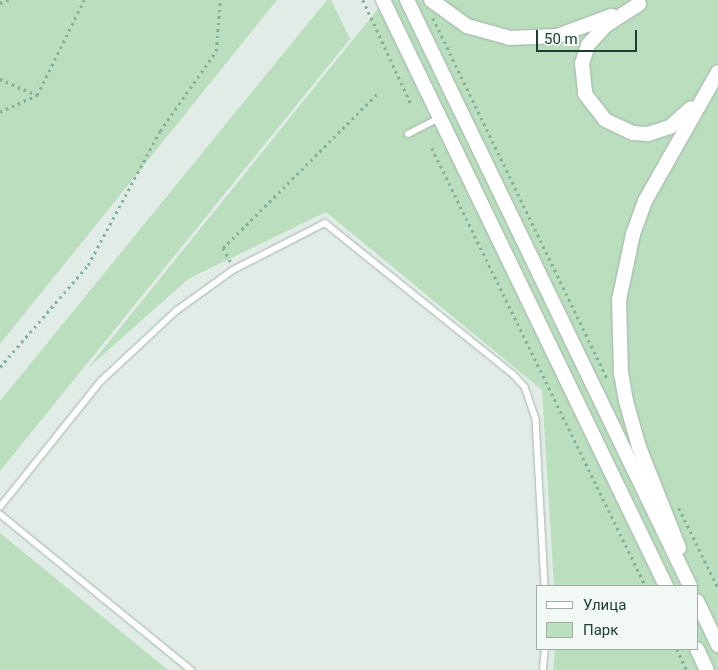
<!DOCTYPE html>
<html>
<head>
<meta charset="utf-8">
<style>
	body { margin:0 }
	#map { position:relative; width:718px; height:670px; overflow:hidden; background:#e1ece6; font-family:Roboto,sans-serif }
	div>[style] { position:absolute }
	.green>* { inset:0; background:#badebe }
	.path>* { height:2.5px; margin-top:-1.25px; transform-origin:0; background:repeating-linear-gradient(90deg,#81b19b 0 2.5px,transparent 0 6.5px) }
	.roads { filter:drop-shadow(0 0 1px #a4b4ac) drop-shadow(0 0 1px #a4b4ac) }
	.service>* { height:5.5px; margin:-2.75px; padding:0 2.75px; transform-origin:2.75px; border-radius:2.75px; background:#fff }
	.tertiary>* { height:14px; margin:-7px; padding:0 7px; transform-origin:7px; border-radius:7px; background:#fff }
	span { translate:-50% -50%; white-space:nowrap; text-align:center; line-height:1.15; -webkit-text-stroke:4px #f2f9f4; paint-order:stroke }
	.legend { position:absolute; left:536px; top:585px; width:162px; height:65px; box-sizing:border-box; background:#f2f9f4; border:1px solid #9eaea6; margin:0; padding:6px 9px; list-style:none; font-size:15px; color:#213e32 }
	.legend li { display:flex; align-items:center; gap:10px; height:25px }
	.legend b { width:25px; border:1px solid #9eaea6 }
	.scale { position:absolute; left:536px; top:30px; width:101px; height:22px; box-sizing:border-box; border:2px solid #213e32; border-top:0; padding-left:6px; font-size:15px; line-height:18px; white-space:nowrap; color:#213e32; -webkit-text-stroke:4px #f2f9f4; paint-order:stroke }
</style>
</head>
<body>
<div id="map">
	<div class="green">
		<i style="clip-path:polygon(0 0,277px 0,0 344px)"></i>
		<i style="clip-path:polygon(327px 0,331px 0,350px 39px,0 471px,0 401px)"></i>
		<i style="clip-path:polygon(385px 0,718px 0,718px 670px,553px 670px,555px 649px,697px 649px,697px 586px,554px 586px,542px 390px,326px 212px,188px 279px,87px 369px)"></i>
		<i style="clip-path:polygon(0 533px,168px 670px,0 670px)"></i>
	</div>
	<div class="path">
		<i style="left:363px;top:0;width:115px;rotate:65.2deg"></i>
		<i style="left:0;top:3px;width:9px;rotate:-21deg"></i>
		<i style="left:433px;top:18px;width:400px;rotate:64.2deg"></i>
		<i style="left:0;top:79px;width:40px;rotate:23.4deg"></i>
		<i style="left:0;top:112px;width:41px;rotate:-24.7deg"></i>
		<i style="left:37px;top:95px;width:106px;rotate:-63.7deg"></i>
		<i style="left:432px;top:148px;width:487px;rotate:64deg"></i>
		<i style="left:230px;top:262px;width:16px;rotate:-117deg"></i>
		<i style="left:223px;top:248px;width:218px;rotate:-45deg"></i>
		<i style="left:0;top:367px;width:135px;rotate:-49.2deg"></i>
		<i style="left:88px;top:265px;width:152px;rotate:-61.8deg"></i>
		<i style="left:160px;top:131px;width:98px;rotate:-55deg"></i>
		<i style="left:216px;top:51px;width:51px;rotate:-85.5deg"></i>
		<i style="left:679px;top:508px;width:89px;rotate:64deg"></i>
		<i style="left:677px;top:649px;width:23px;rotate:65deg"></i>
	</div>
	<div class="roads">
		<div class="service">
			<i style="left:408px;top:134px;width:35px;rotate:-27deg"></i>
			<i style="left:0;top:507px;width:161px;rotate:-51.3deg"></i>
			<i style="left:101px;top:381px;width:103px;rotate:-43deg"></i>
			<i style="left:176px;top:311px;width:70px;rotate:-35.7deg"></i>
			<i style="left:233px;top:270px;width:103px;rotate:-27.1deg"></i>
			<i style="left:325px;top:223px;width:241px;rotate:38.8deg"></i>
			<i style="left:513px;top:374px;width:18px;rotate:47deg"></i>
			<i style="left:525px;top:387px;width:34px;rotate:71deg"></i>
			<i style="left:536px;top:419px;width:167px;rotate:86.9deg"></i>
			<i style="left:0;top:514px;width:247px;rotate:39.2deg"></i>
			<i style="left:543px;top:670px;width:21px;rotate:-85deg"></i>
		</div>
		<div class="tertiary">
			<i style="left:383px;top:0;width:651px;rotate:64.22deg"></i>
			<i style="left:407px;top:0;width:651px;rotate:64.22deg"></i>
			<i style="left:431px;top:0;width:44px;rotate:35.8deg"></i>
			<i style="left:467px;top:26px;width:45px;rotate:15.6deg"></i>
			<i style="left:510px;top:38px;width:47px;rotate:-2.4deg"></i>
			<i style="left:557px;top:36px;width:58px;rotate:-20.3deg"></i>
			<i style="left:639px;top:4px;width:40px;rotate:147.1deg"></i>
			<i style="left:605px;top:26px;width:25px;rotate:132deg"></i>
			<i style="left:588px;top:45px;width:19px;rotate:108deg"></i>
			<i style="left:582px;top:63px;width:31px;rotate:84deg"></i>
			<i style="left:585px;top:94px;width:33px;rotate:52deg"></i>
			<i style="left:605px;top:120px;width:31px;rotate:25deg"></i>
			<i style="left:633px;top:133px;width:15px;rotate:4deg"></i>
			<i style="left:648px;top:134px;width:23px;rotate:-18deg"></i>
			<i style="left:670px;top:127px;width:28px;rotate:-42deg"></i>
			<i style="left:679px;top:548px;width:109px;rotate:-111.6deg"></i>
			<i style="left:639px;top:447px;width:48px;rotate:-105.8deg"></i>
			<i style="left:626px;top:401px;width:27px;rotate:-100deg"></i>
			<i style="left:621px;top:374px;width:74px;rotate:-91.5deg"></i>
			<i style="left:619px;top:300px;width:67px;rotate:-78deg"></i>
			<i style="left:633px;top:234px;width:35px;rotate:-70deg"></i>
			<i style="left:645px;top:201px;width:148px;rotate:-60.5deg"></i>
			<i style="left:697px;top:601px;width:49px;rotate:64.5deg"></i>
			<i style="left:697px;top:649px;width:23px;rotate:65deg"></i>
		</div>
	</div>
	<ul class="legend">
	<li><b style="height:6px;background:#fff"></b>Улица</li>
	<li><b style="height:14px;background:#badebe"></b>Парк</li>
	</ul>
	<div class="scale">50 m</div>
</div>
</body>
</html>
